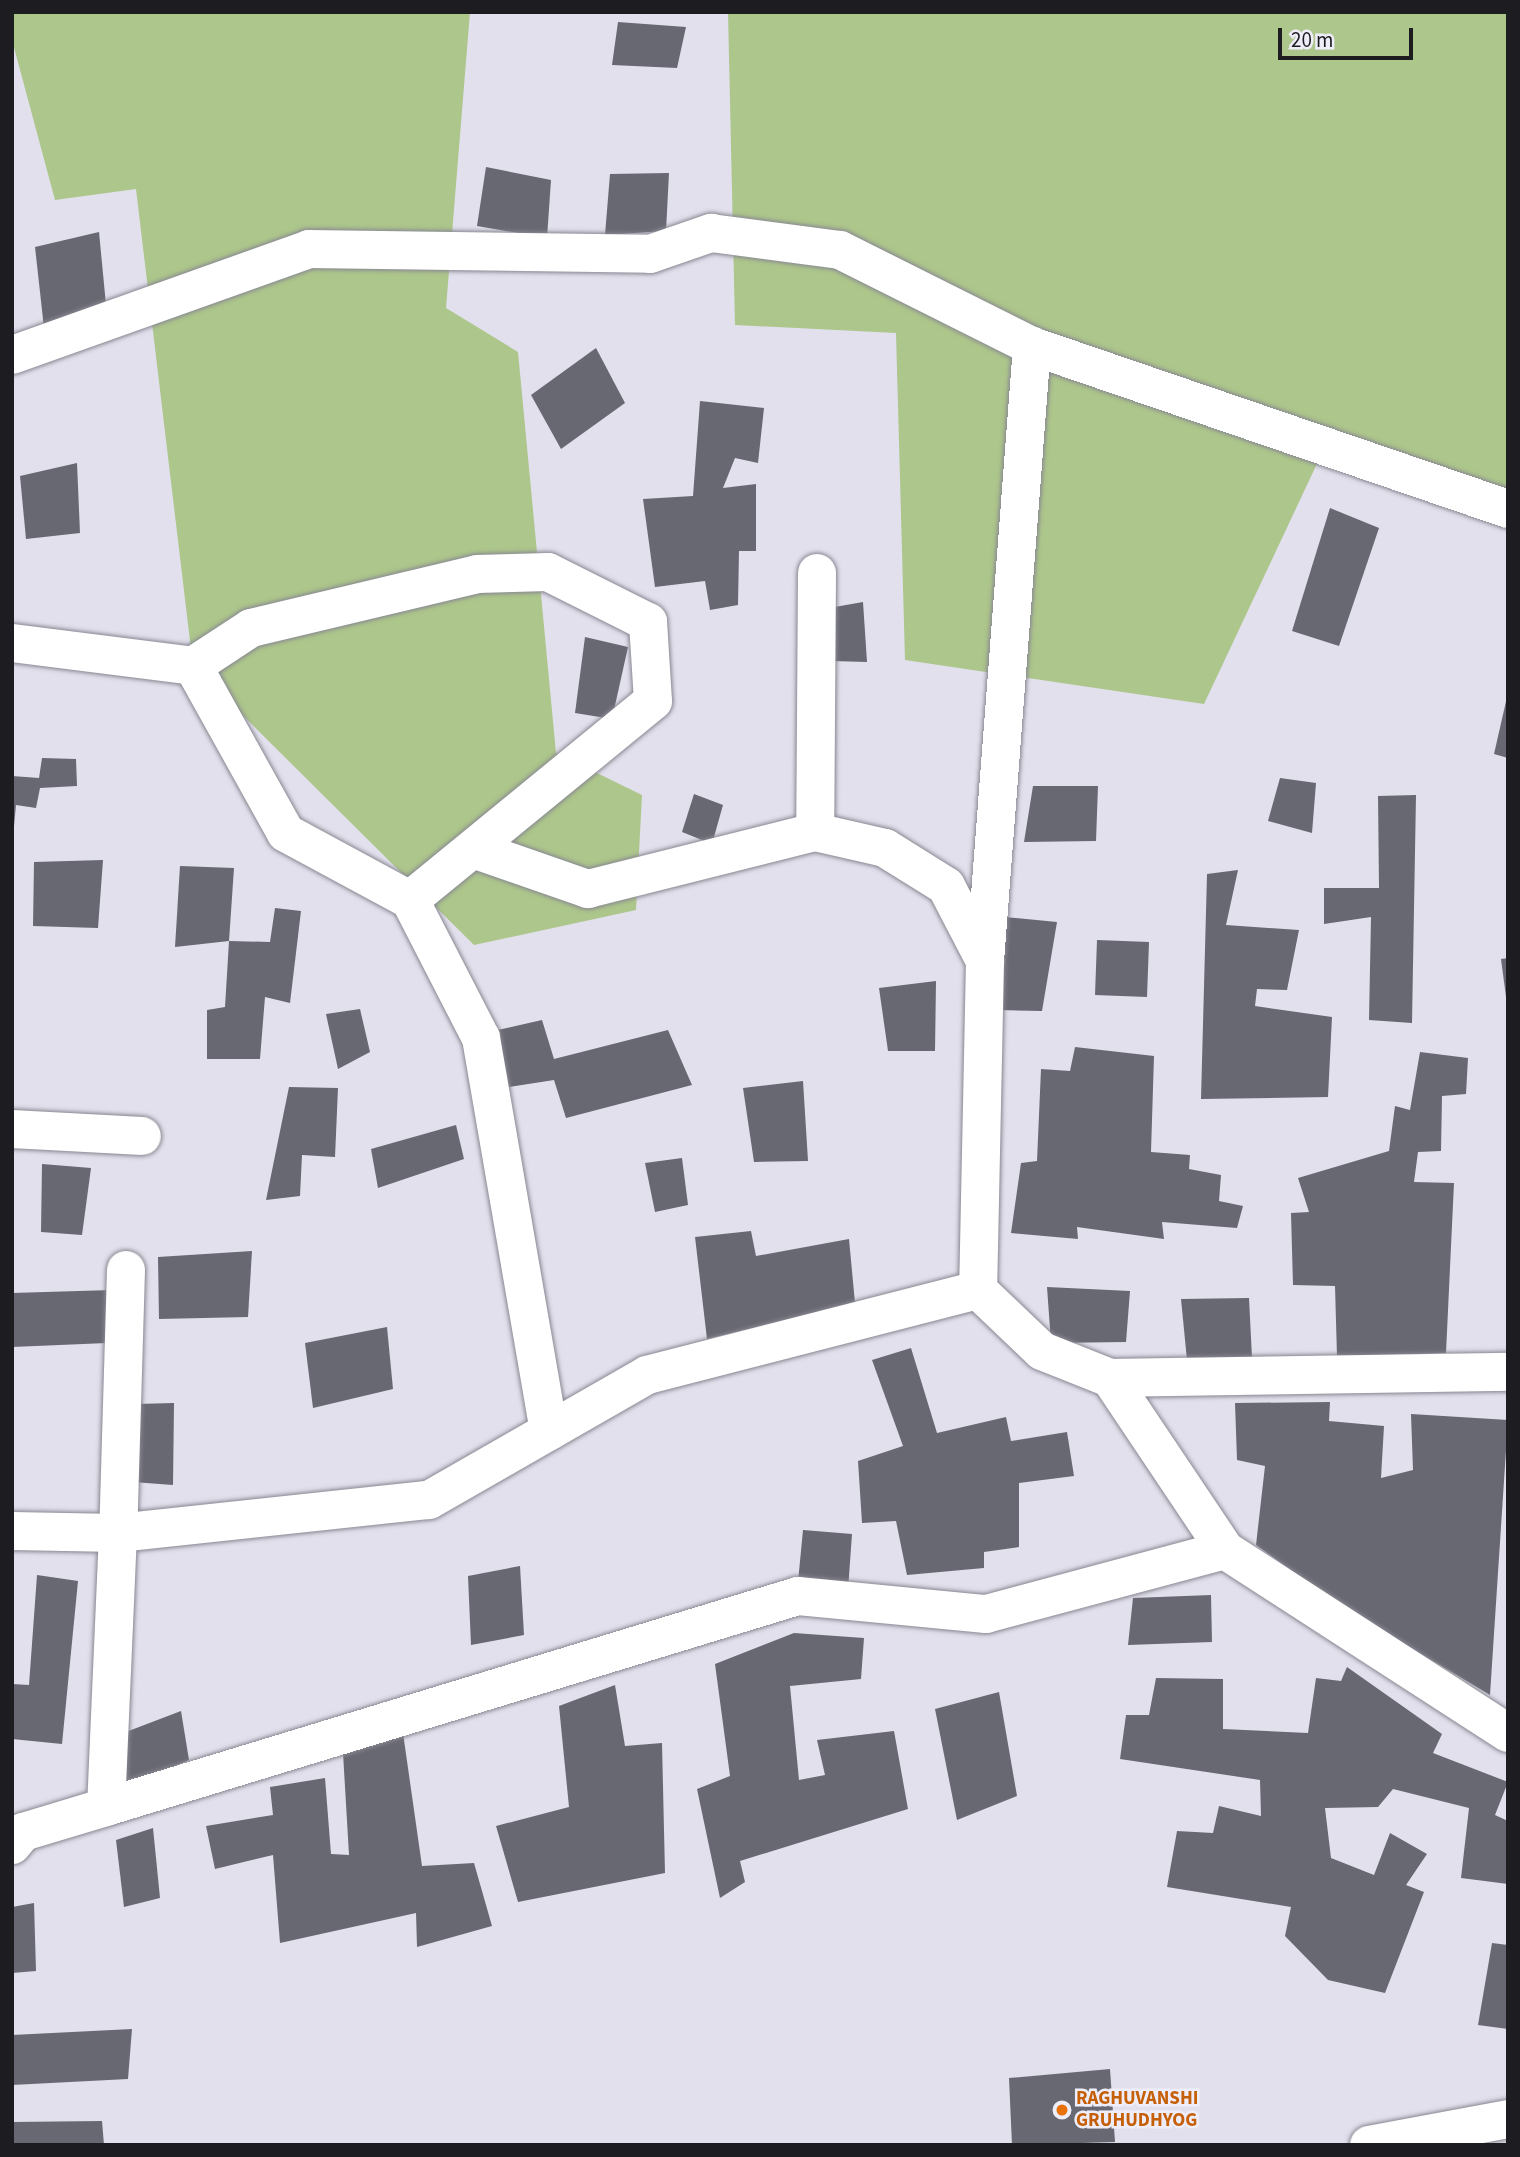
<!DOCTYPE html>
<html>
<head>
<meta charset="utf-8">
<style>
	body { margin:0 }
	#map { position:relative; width:1520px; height:2157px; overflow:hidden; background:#e1e0ec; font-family:"Source Sans 3",sans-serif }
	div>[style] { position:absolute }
	.green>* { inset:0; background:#adc68b }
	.building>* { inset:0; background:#686872 }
	.roads { filter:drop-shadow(0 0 2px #888792) drop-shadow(0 0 2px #888792) }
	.minor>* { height:38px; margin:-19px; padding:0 19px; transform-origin:19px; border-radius:19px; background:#fff }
	.tertiary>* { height:38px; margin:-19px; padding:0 19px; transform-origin:19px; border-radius:19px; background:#fff }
	.dots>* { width:19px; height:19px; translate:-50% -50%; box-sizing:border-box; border:4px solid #eeedf9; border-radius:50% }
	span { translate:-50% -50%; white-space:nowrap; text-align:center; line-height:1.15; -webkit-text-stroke:5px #eeedf9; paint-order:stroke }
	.food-label { font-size:19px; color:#c56008; font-weight:700 }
	.left { translate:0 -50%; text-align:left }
	.frame { position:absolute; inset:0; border:14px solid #1d1d21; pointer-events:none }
	.scale { position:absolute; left:1278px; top:28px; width:135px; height:32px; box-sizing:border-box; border:4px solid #1d1d21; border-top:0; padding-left:9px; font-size:21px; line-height:24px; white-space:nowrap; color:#1d1d21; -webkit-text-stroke:5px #eeedf9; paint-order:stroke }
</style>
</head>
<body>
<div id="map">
	<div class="green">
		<i style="clip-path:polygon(12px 12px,470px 12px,446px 308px,518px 352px,556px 753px,642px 795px,636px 910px,474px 945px,193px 666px,136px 189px,55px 200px,12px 40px)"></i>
		<i style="clip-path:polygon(728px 12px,1508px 12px,1508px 510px,1323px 451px,1204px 704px,905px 660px,896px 333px,735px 325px)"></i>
	</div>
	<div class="building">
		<i style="clip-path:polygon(618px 22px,686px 27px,677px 68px,612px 65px)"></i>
		<i style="clip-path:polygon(486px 167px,551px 180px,547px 238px,477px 226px)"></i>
		<i style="clip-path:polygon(669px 173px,666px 231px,605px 235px,610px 174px)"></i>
		<i style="clip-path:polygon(99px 232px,106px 305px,44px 328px,35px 247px)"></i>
		<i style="clip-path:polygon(596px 348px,625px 403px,561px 449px,531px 395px)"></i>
		<i style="clip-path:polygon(700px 401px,764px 408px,758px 463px,735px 458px,723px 488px,756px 484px,756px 551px,739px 551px,738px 605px,710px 610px,705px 581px,655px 587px,643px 499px,693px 496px)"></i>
		<i style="clip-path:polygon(77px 463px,80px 533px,26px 539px,20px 476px)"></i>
		<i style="clip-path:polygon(1330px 508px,1379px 528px,1339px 646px,1292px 631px)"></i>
		<i style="clip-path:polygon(863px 602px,867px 662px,832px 661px,829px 608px)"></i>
		<i style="clip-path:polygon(585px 637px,628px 647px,612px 719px,575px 713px)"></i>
		<i style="clip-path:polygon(1507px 697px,1508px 697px,1508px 758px,1494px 754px)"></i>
		<i style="clip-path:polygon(42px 758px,76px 759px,77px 786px,40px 788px,36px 808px,16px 805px,12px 847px,12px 776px,39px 778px)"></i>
		<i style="clip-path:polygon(1280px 778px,1316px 783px,1312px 833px,1268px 821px)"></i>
		<i style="clip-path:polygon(1033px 786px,1098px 786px,1096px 841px,1024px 842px)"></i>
		<i style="clip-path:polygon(694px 794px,723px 805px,712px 844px,682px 832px)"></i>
		<i style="clip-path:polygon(1416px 795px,1412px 1023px,1369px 1020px,1371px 917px,1324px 924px,1324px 888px,1379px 888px,1378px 796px)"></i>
		<i style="clip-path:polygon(103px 860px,98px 928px,33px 926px,34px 862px)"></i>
		<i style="clip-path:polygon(180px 866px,234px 868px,229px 941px,175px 947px)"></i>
		<i style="clip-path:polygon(1238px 870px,1226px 925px,1299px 930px,1287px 990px,1257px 989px,1255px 1006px,1332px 1017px,1328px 1097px,1201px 1099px,1207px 874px)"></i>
		<i style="clip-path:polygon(275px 908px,301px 911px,290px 1003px,265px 997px,260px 1059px,207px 1059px,207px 1010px,225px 1007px,229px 941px,270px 942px)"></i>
		<i style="clip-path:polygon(1005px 917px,1057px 922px,1042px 1011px,999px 1010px)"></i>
		<i style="clip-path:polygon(1097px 940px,1149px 942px,1147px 997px,1095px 995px)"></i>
		<i style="clip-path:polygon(1508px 958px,1508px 997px,1506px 997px,1501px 959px)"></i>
		<i style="clip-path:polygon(936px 981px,935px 1051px,888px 1051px,879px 988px)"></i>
		<i style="clip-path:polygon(360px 1009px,370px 1052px,338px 1069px,326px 1014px)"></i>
		<i style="clip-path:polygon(542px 1020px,554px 1059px,668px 1030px,692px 1085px,566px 1118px,554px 1080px,509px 1087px,498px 1030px)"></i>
		<i style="clip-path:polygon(1075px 1047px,1154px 1056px,1151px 1152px,1190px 1155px,1189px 1169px,1221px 1175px,1219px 1201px,1243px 1206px,1237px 1228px,1162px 1222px,1164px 1239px,1077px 1227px,1078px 1239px,1011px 1233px,1021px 1163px,1037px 1161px,1041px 1069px,1070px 1071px)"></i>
		<i style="clip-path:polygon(1420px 1052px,1468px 1058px,1466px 1094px,1442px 1096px,1441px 1151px,1418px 1152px,1414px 1182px,1454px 1183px,1446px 1353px,1337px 1357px,1335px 1286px,1293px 1285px,1291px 1213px,1309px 1212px,1298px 1178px,1389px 1151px,1395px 1106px,1410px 1110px)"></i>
		<i style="clip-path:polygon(803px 1081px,808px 1161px,754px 1162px,743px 1088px)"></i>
		<i style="clip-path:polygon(289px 1087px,338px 1088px,335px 1157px,302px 1155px,300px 1196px,266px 1200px)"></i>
		<i style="clip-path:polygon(456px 1125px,464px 1159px,378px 1188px,371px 1149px)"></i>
		<i style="clip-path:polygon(682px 1158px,688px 1205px,655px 1212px,645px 1163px)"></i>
		<i style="clip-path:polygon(42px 1164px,91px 1168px,82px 1235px,41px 1232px)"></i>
		<i style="clip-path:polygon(751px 1231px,756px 1256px,849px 1239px,855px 1303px,707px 1339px,695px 1237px)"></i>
		<i style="clip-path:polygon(252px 1251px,248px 1317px,159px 1319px,158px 1257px)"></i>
		<i style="clip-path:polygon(1047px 1287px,1130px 1291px,1126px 1342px,1051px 1343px)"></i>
		<i style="clip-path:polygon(112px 1290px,107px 1343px,12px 1347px,12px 1293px)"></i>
		<i style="clip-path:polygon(1249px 1298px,1252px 1358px,1187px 1360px,1181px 1299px)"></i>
		<i style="clip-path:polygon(387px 1327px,393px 1389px,313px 1408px,305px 1343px)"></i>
		<i style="clip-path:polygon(911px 1348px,937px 1433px,1006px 1417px,1011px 1441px,1067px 1432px,1074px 1476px,1019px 1483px,1019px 1547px,984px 1552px,984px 1568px,907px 1575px,896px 1521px,862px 1523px,858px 1461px,903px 1446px,872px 1360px)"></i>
		<i style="clip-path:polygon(1330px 1402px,1329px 1421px,1384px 1426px,1381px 1478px,1413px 1470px,1411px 1414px,1508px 1420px,1490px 1695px,1341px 1606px,1256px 1545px,1265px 1466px,1237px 1460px,1235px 1403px)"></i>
		<i style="clip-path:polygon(174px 1403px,173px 1485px,133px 1482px,136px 1404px)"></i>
		<i style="clip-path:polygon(803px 1530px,852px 1534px,848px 1590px,798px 1582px)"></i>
		<i style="clip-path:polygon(520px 1566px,524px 1635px,471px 1645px,468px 1576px)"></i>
		<i style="clip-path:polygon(37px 1575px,78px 1581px,62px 1744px,12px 1739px,12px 1684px,29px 1685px)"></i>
		<i style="clip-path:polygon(1211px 1595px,1212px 1642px,1128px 1645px,1133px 1598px)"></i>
		<i style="clip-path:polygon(794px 1633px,864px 1638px,861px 1679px,790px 1686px,799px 1780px,825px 1775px,817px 1740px,894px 1731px,908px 1809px,740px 1861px,745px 1882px,720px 1898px,697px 1789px,730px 1776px,715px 1664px)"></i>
		<i style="clip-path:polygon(1347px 1667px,1442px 1734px,1433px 1753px,1508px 1782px,1495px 1815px,1508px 1821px,1508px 1884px,1461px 1878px,1469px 1808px,1393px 1789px,1378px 1807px,1325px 1808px,1331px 1858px,1374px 1875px,1390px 1833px,1427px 1854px,1406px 1885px,1424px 1892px,1385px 1993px,1328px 1980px,1285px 1936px,1291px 1907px,1167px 1887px,1177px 1831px,1213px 1833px,1219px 1806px,1261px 1816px,1260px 1780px,1120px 1759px,1126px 1715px,1149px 1715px,1156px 1678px,1223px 1679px,1223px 1729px,1308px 1733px,1316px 1678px,1341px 1681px)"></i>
		<i style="clip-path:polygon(615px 1685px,625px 1746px,662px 1743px,665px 1873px,518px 1902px,496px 1826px,569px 1807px,559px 1706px)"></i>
		<i style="clip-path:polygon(999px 1692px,1017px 1796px,957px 1820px,935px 1709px)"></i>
		<i style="clip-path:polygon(181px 1711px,189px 1760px,128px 1787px,118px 1735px)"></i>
		<i style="clip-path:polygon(403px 1733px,422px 1866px,474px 1863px,492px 1926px,417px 1947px,416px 1913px,280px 1943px,273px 1855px,215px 1869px,206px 1826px,273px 1815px,270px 1787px,325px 1778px,331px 1854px,349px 1855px,343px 1753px)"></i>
		<i style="clip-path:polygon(153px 1828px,160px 1898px,124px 1907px,116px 1840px)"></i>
		<i style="clip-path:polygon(34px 1903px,36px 1971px,12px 1973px,12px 1907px)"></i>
		<i style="clip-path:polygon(1492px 1943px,1508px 1945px,1508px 2029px,1478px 2025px)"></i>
		<i style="clip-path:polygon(132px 2029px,128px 2079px,12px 2085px,12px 2035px)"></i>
		<i style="clip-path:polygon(1110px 2069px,1115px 2142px,1012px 2145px,1009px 2078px)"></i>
		<i style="clip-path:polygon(102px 2121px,104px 2145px,12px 2145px,12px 2122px)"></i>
	</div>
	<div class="roads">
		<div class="minor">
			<i style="left:817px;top:573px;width:259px;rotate:90.4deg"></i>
			<i style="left:815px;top:832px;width:72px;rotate:12.9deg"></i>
			<i style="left:885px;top:848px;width:72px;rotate:31.9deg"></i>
			<i style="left:946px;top:886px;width:85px;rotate:62.5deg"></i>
			<i style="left:985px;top:961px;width:329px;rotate:91.2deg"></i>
			<i style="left:12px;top:643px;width:182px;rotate:7.2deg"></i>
			<i style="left:193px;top:666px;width:191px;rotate:60.9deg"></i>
			<i style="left:286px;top:833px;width:141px;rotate:28.4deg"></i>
			<i style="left:410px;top:900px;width:155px;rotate:62.8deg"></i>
			<i style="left:481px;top:1038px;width:399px;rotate:80.2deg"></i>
			<i style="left:193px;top:666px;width:69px;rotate:-33.2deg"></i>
			<i style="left:251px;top:628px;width:232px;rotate:-13.4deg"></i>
			<i style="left:477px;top:574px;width:71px;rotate:-1.6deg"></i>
			<i style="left:548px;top:572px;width:112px;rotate:26.6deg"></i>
			<i style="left:648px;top:622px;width:79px;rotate:86.4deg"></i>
			<i style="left:653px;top:701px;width:314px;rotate:140.7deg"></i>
			<i style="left:473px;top:849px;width:122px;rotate:19.2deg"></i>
			<i style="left:588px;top:889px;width:234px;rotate:-14.1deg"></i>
			<i style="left:985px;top:961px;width:617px;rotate:-85.63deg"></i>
			<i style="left:12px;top:1129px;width:130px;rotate:3.1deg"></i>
			<i style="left:126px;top:1270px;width:263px;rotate:91.7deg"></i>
			<i style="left:118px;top:1533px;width:313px;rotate:-6.1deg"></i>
			<i style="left:429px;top:1500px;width:251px;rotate:-29.8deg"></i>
			<i style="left:647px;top:1375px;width:342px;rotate:-14.4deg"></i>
			<i style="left:978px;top:1290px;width:88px;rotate:43.6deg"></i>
			<i style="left:1042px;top:1351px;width:73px;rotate:21.7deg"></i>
			<i style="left:1110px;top:1378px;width:207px;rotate:56.2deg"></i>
			<i style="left:1110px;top:1378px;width:398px;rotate:-0.9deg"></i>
			<i style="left:12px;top:1531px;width:106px;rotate:1.1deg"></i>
			<i style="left:118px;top:1533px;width:274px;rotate:92.5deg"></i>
			<i style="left:106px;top:1807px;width:87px;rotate:163.2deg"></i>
			<i style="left:23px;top:1832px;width:17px;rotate:130deg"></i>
			<i style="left:106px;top:1807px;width:723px;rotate:-16.96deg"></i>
			<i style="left:798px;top:1596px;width:189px;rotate:5.5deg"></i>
			<i style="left:986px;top:1614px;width:247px;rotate:-15deg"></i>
			<i style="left:1225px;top:1550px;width:337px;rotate:32.9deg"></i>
			<i style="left:1369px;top:2145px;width:141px;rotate:-10.6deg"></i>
		</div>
		<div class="tertiary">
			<i style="left:12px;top:355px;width:315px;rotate:-19.6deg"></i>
			<i style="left:309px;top:249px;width:341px;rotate:0.8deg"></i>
			<i style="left:650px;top:254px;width:65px;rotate:-19deg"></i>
			<i style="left:711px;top:233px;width:130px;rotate:7.5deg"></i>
			<i style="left:840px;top:250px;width:215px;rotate:26.6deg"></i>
			<i style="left:1032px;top:346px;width:503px;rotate:18.9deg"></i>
		</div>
	</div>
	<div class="dots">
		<i style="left:1062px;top:2110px;background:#e8710a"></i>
	</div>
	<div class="food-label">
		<span class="left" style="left:1076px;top:2110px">RAGHUVANSHI<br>GRUHUDHYOG</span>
	</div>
	<div class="frame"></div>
	<div class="scale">20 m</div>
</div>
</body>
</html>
